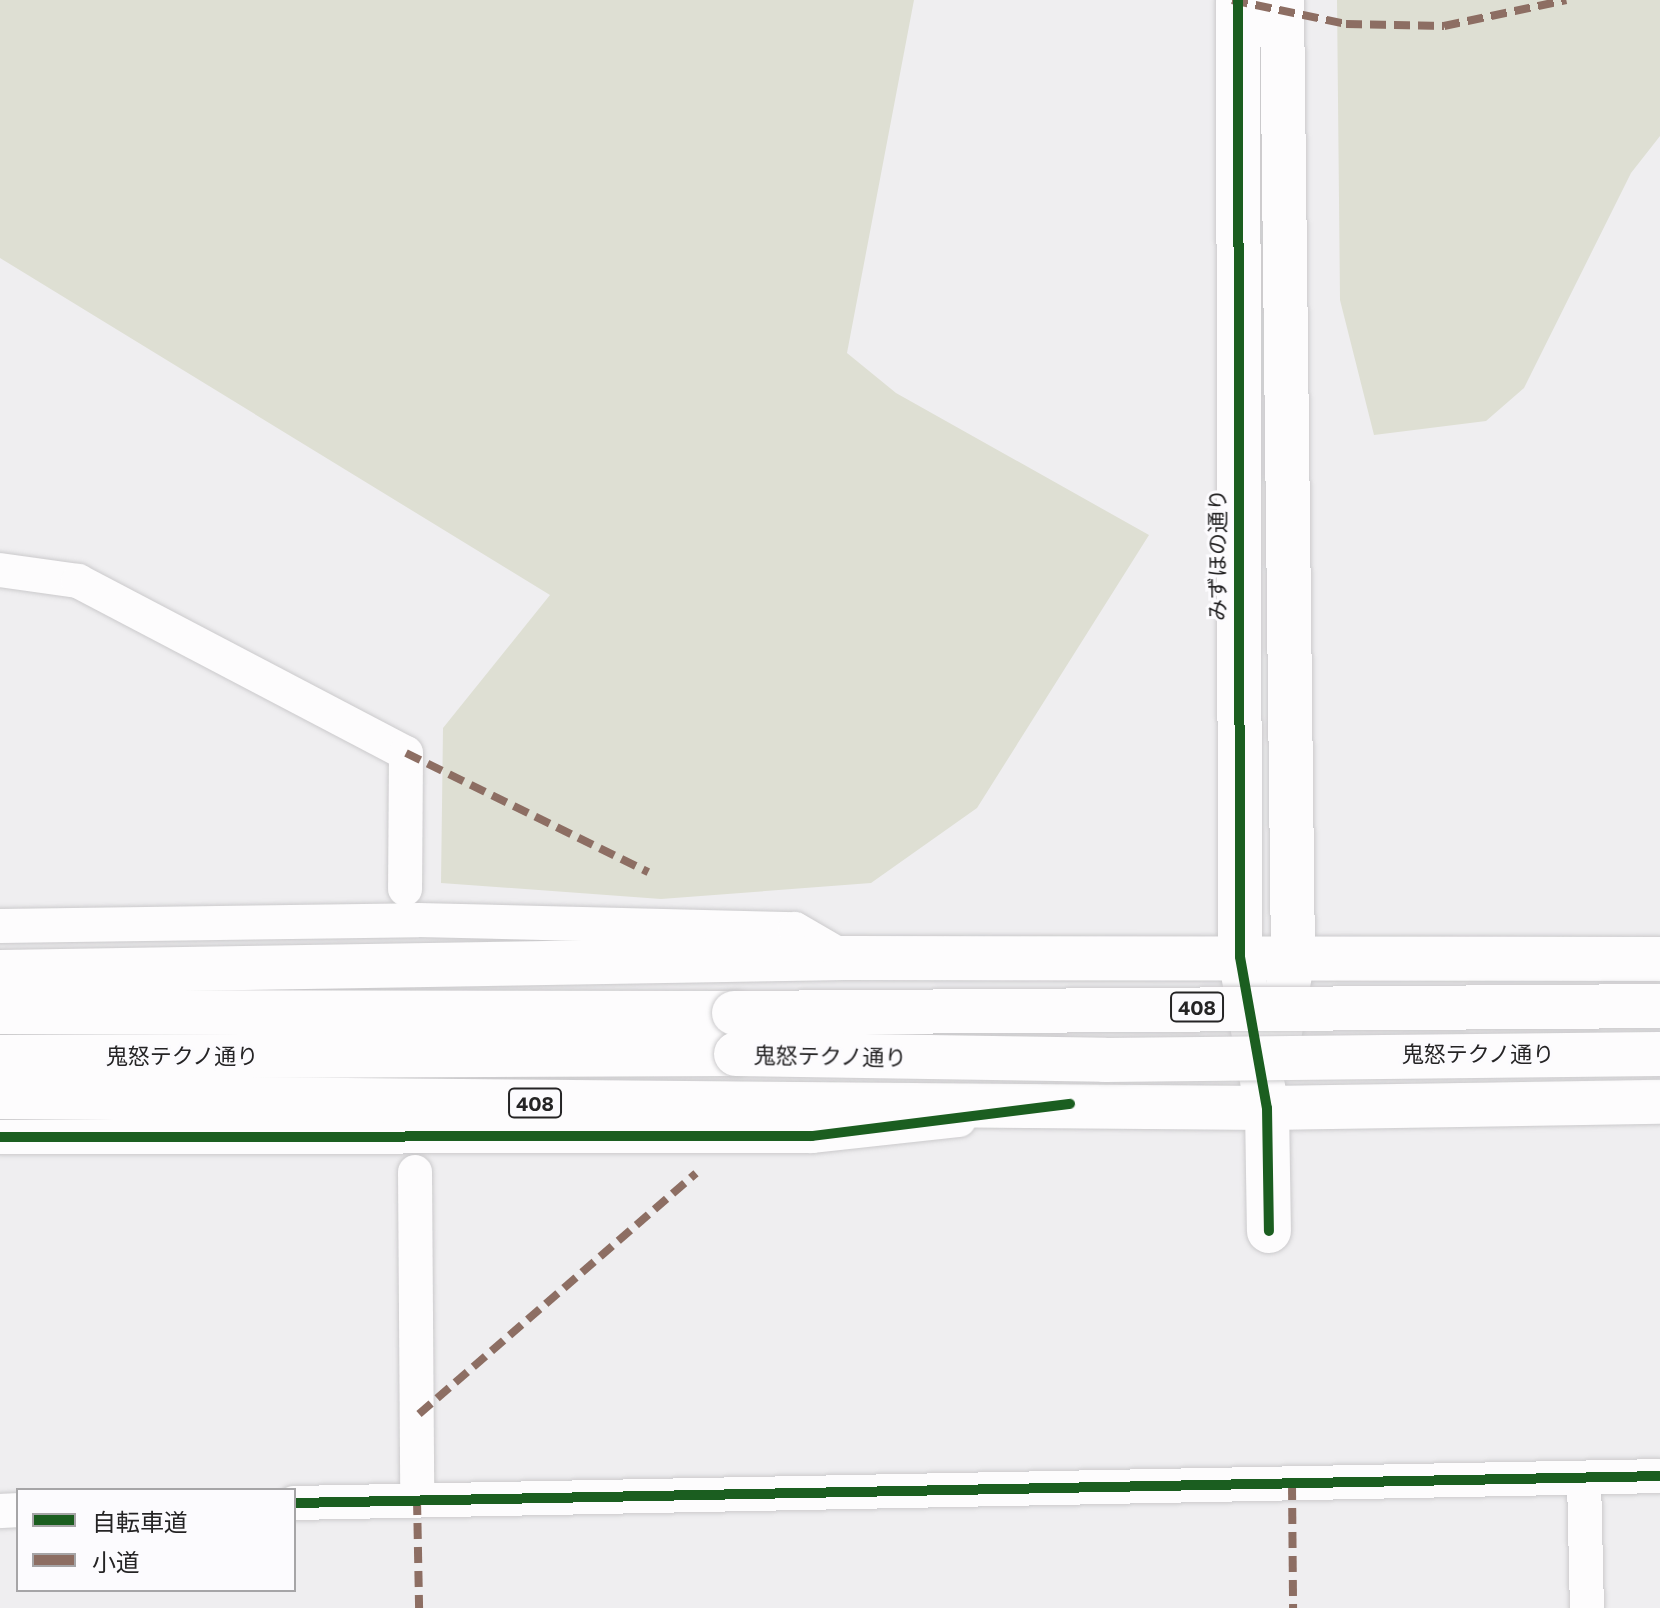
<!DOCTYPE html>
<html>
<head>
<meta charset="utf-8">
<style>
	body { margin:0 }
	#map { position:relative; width:1660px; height:1608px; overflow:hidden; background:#efeef0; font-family:Commissioner,"Noto Sans JP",sans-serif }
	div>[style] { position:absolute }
	.green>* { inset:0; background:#dedfd3 }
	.roads { filter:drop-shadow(0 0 2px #cbcacc) drop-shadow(0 0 2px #cbcacc) }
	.street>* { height:34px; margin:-17px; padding:0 17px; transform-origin:17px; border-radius:17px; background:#fdfcfd }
	.secondary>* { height:44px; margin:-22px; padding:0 22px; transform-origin:22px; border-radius:22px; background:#fdfcfd }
	.highway>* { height:44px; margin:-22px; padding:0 22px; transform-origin:22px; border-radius:22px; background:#fdfcfd }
	.bridges { filter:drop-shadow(0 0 2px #cbcacc) drop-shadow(0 0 2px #cbcacc) }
	.highway-bridge>* { height:44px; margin:-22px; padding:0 22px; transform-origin:22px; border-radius:22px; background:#fdfcfd }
	.quiet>* { height:8px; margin-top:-4px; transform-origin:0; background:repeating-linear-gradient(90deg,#8d6e63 0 16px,transparent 0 24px) }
	.cycleway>* { height:10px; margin:-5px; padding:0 5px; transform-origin:5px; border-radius:5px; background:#1b5e20 }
	span { translate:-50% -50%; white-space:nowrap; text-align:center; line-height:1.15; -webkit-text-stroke:6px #fcfbfe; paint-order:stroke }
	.shield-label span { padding:2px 6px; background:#fcfbfe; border:2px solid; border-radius:6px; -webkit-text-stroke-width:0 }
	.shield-label { font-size:20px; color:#252425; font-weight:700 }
	.street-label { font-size:22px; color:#252425 }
	.legend { position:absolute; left:16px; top:1488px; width:280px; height:104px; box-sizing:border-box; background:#fcfbfe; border:2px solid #a6a5a7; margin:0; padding:10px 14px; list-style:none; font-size:24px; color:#252425 }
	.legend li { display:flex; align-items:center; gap:16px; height:40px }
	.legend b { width:40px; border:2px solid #a6a5a7 }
</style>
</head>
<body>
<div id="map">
	<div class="green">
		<i style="clip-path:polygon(0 0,914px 0,847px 353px,896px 393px,1149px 535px,977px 808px,871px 883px,661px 899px,441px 883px,443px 728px,550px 595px,0 258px)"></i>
		<i style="clip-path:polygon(1337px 0,1660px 0,1660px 136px,1631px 173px,1524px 388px,1486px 421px,1374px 435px,1340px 300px)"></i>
	</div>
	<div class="roads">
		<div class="street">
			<i style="left:0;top:570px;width:79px;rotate:8deg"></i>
			<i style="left:78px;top:581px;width:370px;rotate:27.7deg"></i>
			<i style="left:406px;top:753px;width:136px;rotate:90.4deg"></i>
			<i style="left:0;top:926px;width:418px;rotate:-0.8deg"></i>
			<i style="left:418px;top:920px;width:377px;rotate:1.4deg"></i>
			<i style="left:795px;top:929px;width:58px;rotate:30.1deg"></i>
			<i style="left:0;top:1137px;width:812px;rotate:-0.07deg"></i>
			<i style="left:812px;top:1136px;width:148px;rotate:-6.2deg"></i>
			<i style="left:415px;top:1172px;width:327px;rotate:89.6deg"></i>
			<i style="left:1584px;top:1479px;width:129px;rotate:88.7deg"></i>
			<i style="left:294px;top:1503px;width:1366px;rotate:-1.13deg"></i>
			<i style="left:0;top:1511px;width:18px;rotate:-3deg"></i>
		</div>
		<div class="secondary">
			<i style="left:1238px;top:0;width:957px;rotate:89.88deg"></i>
			<i style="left:1240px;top:957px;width:153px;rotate:79.9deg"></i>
			<i style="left:1267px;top:1108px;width:123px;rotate:89.1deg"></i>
			<i style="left:1278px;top:1044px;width:88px;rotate:-80.2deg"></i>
			<i style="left:1293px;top:957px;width:957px;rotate:-90.66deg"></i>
		</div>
		<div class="highway">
			<i style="left:0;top:972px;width:845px;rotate:-0.95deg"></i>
			<i style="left:845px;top:958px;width:815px;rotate:0.07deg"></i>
			<i style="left:0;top:1012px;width:734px;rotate:0.08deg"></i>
			<i style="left:0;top:1057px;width:736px;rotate:-0.23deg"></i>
			<i style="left:0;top:1097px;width:1267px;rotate:0.5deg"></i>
			<i style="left:1267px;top:1108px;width:393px;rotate:-0.9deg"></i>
		</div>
	</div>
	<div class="bridges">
		<div class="highway-bridge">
			<i style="left:734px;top:1013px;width:926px;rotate:-0.43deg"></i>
			<i style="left:736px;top:1054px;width:369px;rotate:0.9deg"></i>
			<i style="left:1105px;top:1060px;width:555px;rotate:-0.62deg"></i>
		</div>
	</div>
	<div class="quiet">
		<i style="left:1232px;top:0;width:116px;rotate:11.9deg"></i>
		<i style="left:1346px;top:24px;width:98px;rotate:1.2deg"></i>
		<i style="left:1444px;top:26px;width:125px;rotate:-12deg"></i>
		<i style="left:406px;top:753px;width:270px;rotate:26.2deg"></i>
		<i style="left:419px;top:1414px;width:367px;rotate:-41deg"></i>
		<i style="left:1292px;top:1484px;width:124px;rotate:89.5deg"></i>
		<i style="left:417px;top:1499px;width:109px;rotate:88.9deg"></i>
	</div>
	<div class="cycleway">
		<i style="left:1238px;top:0;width:957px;rotate:89.88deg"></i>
		<i style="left:1240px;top:957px;width:153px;rotate:79.9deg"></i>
		<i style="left:1267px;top:1108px;width:123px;rotate:89.1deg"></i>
		<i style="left:0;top:1137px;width:812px;rotate:-0.07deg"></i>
		<i style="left:812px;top:1136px;width:260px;rotate:-7.1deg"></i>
		<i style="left:294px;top:1503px;width:1366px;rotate:-1.13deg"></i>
	</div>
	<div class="shield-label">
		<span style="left:1197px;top:1007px">408</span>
		<span style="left:535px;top:1103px">408</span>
	</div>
	<div class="street-label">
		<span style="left:1217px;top:555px;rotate:-90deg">みずほの通り</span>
		<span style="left:1478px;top:1054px">鬼怒テクノ通り</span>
		<span style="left:182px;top:1056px">鬼怒テクノ通り</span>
		<span style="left:830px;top:1056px;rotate:1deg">鬼怒テクノ通り</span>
	</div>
	<ul class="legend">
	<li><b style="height:10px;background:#1b5e20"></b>自転車道</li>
	<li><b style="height:10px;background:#8d6e63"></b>小道</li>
	</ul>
</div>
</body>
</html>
